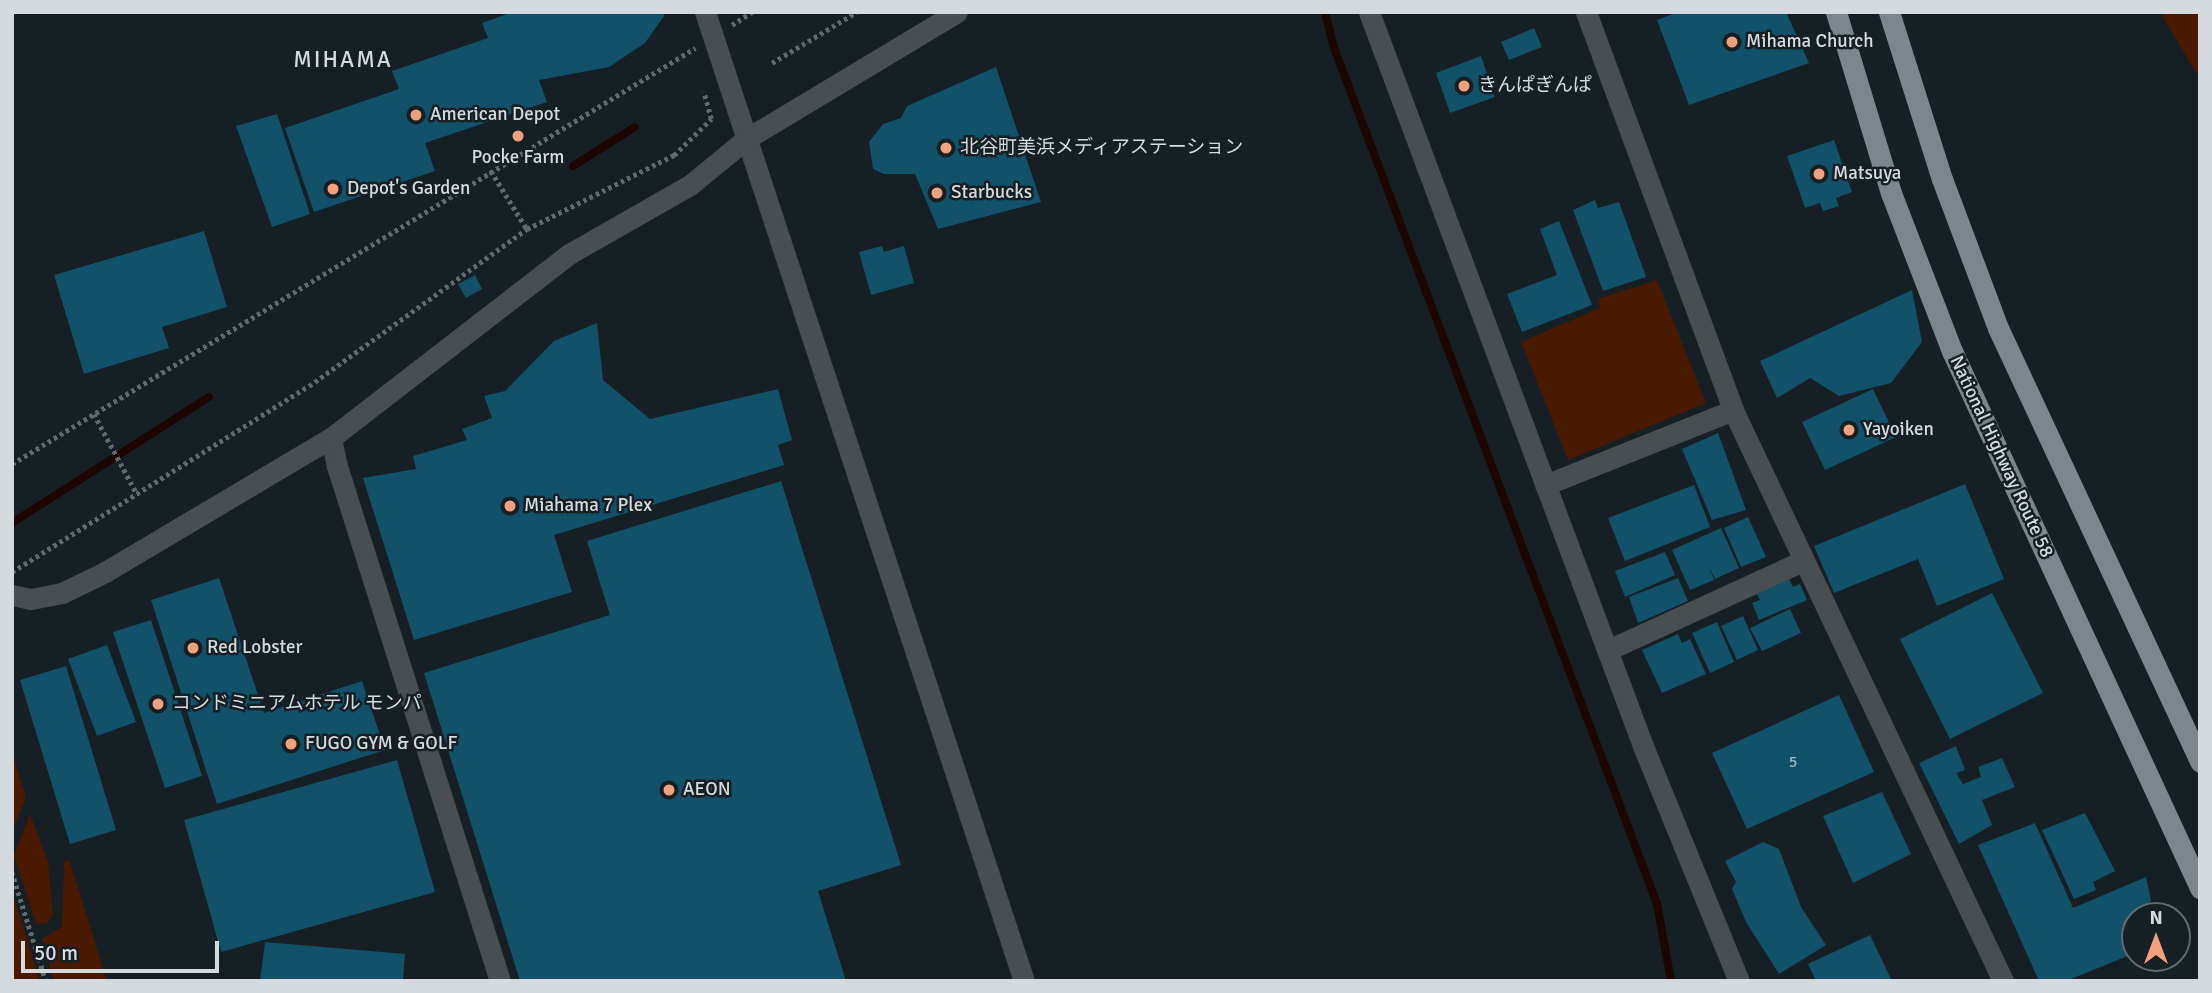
<!DOCTYPE html>
<html>
<head>
<meta charset="utf-8">
<style>
	body { margin:0 }
	#map { position:relative; width:2212px; height:993px; overflow:hidden; background:#161f24; font-family:Signika,"Noto Sans JP",sans-serif }
	div>[style] { position:absolute }
	.green>* { inset:0; background:#491900 }
	.stream>* { height:8px; margin:-4px; padding:0 4px; transform-origin:4px; border-radius:4px; background:#1d0500 }
	.building>* { inset:0; background:#115169 }
	.path>* { height:4.5px; margin-top:-2.25px; transform-origin:0; background:repeating-linear-gradient(90deg,#61696d 0 3.5px,transparent 0 7px) }
	.minor>* { height:21px; margin:-10.5px; padding:0 10.5px; transform-origin:10.5px; border-radius:10.5px; background:#494e50 }
	.tertiary>* { height:21px; margin:-10.5px; padding:0 10.5px; transform-origin:10.5px; border-radius:10.5px; background:#494e50 }
	.trunk>* { height:21px; margin:-10.5px; padding:0 10.5px; transform-origin:10.5px; border-radius:10.5px; background:#7c868c }
	.dots>* { width:19px; height:19px; translate:-50% -50%; box-sizing:border-box; border:4px solid #161f24; border-radius:50% }
	span { translate:-50% -50%; white-space:nowrap; text-align:center; line-height:1.15; -webkit-text-stroke:5px #161f24; paint-order:stroke }
	.number-label { font-size:16px; color:#a3b8c0 }
	.number-label span { -webkit-text-stroke-width:0 }
	.poi-label { font-size:19px; color:#d4dadd }
	.left { translate:0 -50%; text-align:left }
	.street-label { font-size:19px; color:#d4dadd }
	.quarter-label { font-size:23px; color:#d4dadd; letter-spacing:2px }
	.frame { position:absolute; inset:0; border:14px solid #d4dadd; pointer-events:none }
	.north { position:absolute; left:2121px; top:902px; width:70px; height:70px; box-sizing:border-box; background:#161f24; border:2px solid #626a6e; border-radius:50%; rotate:0deg; font-size:19px; font-weight:700; line-height:28px; text-align:center; color:#d4dadd }
	.north::after { content:''; display:block; margin:auto; width:24px; height:32px; background:#f1a17c; clip-path:polygon(50% 0,100% 100%,50% 72%,0 100%) }
	.scale { position:absolute; left:21px; top:941px; width:198px; height:32px; box-sizing:border-box; border:4px solid #d4dadd; border-top:0; padding-left:9px; font-size:21px; line-height:24px; white-space:nowrap; color:#d4dadd; -webkit-text-stroke:5px #161f24; paint-order:stroke }
</style>
</head>
<body>
<div id="map">
	<div class="green">
		<i style="clip-path:polygon(2160px 12px,2200px 12px,2200px 75px,2195px 71px)"></i>
		<i style="clip-path:polygon(1657px 280px,1706px 403px,1568px 460px,1521px 342px,1600px 308px,1598px 299px)"></i>
		<i style="clip-path:polygon(12px 751px,26px 798px,12px 832px)"></i>
		<i style="clip-path:polygon(30px 814px,48px 862px,53px 915px,47px 923px,36px 924px,14px 855px)"></i>
		<i style="clip-path:polygon(69px 859px,107px 981px,54px 981px,42px 939px,62px 927px,64px 863px)"></i>
		<i style="clip-path:polygon(12px 892px,21px 920px,40px 981px,12px 981px)"></i>
	</div>
	<div class="stream">
		<i style="left:1325px;top:12px;width:34px;rotate:76deg"></i>
		<i style="left:1333px;top:45px;width:918px;rotate:69.33deg"></i>
		<i style="left:1657px;top:904px;width:78px;rotate:79.7deg"></i>
		<i style="left:573px;top:166px;width:73px;rotate:-32.2deg"></i>
		<i style="left:12px;top:523px;width:234px;rotate:-32.6deg"></i>
	</div>
	<div class="building">
		<i style="clip-path:polygon(513px 12px,663px 12px,664px 16px,645px 43px,609px 67px,539px 80px,547px 102px,425px 143px,435px 171px,314px 212px,285px 128px,399px 89px,392px 71px,488px 38px,482px 23px)"></i>
		<i style="clip-path:polygon(1678px 12px,1786px 12px,1809px 63px,1689px 105px,1657px 20px)"></i>
		<i style="clip-path:polygon(1534px 28px,1542px 47px,1509px 60px,1501px 42px)"></i>
		<i style="clip-path:polygon(1481px 56px,1495px 97px,1450px 113px,1436px 73px)"></i>
		<i style="clip-path:polygon(996px 67px,1041px 202px,938px 229px,915px 174px,884px 174px,873px 169px,869px 142px,883px 124px,901px 118px,907px 106px)"></i>
		<i style="clip-path:polygon(277px 114px,310px 214px,272px 227px,236px 126px)"></i>
		<i style="clip-path:polygon(1834px 140px,1852px 192px,1836px 198px,1839px 206px,1823px 211px,1820px 203px,1805px 208px,1787px 156px)"></i>
		<i style="clip-path:polygon(1595px 200px,1598px 208px,1619px 202px,1646px 277px,1603px 291px,1573px 210px)"></i>
		<i style="clip-path:polygon(1559px 221px,1592px 305px,1522px 332px,1507px 294px,1557px 275px,1540px 229px)"></i>
		<i style="clip-path:polygon(204px 231px,227px 307px,162px 327px,169px 348px,84px 374px,54px 275px)"></i>
		<i style="clip-path:polygon(882px 246px,884px 252px,904px 246px,914px 283px,871px 295px,859px 252px)"></i>
		<i style="clip-path:polygon(475px 275px,482px 289px,466px 298px,458px 284px)"></i>
		<i style="clip-path:polygon(1912px 290px,1922px 342px,1891px 383px,1839px 396px,1810px 378px,1777px 398px,1760px 361px)"></i>
		<i style="clip-path:polygon(597px 323px,603px 380px,650px 419px,778px 389px,792px 440px,778px 445px,784px 465px,554px 535px,572px 592px,414px 640px,363px 478px,416px 469px,413px 456px,467px 440px,462px 429px,492px 418px,484px 396px,505px 391px,554px 341px)"></i>
		<i style="clip-path:polygon(1873px 389px,1896px 437px,1825px 470px,1802px 422px)"></i>
		<i style="clip-path:polygon(1718px 433px,1746px 510px,1712px 520px,1682px 449px)"></i>
		<i style="clip-path:polygon(781px 481px,901px 865px,818px 891px,846px 981px,520px 981px,424px 673px,610px 615px,587px 541px)"></i>
		<i style="clip-path:polygon(1965px 484px,2004px 579px,1937px 606px,1918px 559px,1834px 593px,1814px 546px)"></i>
		<i style="clip-path:polygon(1694px 485px,1710px 527px,1625px 561px,1608px 518px)"></i>
		<i style="clip-path:polygon(1748px 517px,1766px 557px,1741px 567px,1724px 528px)"></i>
		<i style="clip-path:polygon(1721px 528px,1739px 568px,1715px 579px,1709px 567px,1714px 580px,1690px 590px,1672px 550px)"></i>
		<i style="clip-path:polygon(1665px 552px,1675px 575px,1625px 597px,1615px 571px)"></i>
		<i style="clip-path:polygon(219px 578px,264px 713px,362px 681px,385px 750px,217px 804px,151px 600px)"></i>
		<i style="clip-path:polygon(1678px 578px,1688px 601px,1638px 623px,1629px 597px)"></i>
		<i style="clip-path:polygon(1789px 579px,1793px 587px,1800px 584px,1807px 600px,1759px 620px,1752px 603px,1760px 600px,1756px 592px)"></i>
		<i style="clip-path:polygon(1992px 593px,2043px 693px,1950px 739px,1900px 639px)"></i>
		<i style="clip-path:polygon(1790px 609px,1801px 633px,1762px 651px,1750px 628px)"></i>
		<i style="clip-path:polygon(1743px 616px,1758px 650px,1737px 660px,1721px 626px)"></i>
		<i style="clip-path:polygon(151px 620px,202px 776px,165px 788px,113px 632px)"></i>
		<i style="clip-path:polygon(1717px 622px,1734px 662px,1710px 673px,1692px 633px)"></i>
		<i style="clip-path:polygon(1678px 634px,1682px 643px,1690px 639px,1706px 674px,1662px 693px,1642px 650px)"></i>
		<i style="clip-path:polygon(107px 645px,136px 722px,97px 736px,68px 659px)"></i>
		<i style="clip-path:polygon(66px 666px,116px 830px,70px 844px,20px 680px)"></i>
		<i style="clip-path:polygon(1839px 695px,1874px 772px,1747px 829px,1712px 753px)"></i>
		<i style="clip-path:polygon(1956px 746px,1965px 770px,1956px 773px,1963px 784px,1981px 777px,1978px 767px,2002px 758px,2015px 787px,1982px 800px,1992px 825px,1959px 844px,1919px 763px)"></i>
		<i style="clip-path:polygon(397px 760px,435px 892px,221px 952px,184px 820px)"></i>
		<i style="clip-path:polygon(1882px 792px,1911px 854px,1853px 883px,1823px 816px)"></i>
		<i style="clip-path:polygon(2085px 813px,2115px 871px,2093px 882px,2096px 890px,2074px 899px,2042px 830px)"></i>
		<i style="clip-path:polygon(2035px 823px,2073px 908px,2146px 877px,2151px 900px,2145px 916px,2135px 916px,2135px 953px,2066px 981px,2039px 981px,1978px 845px)"></i>
		<i style="clip-path:polygon(1763px 842px,1779px 849px,1801px 907px,1826px 945px,1779px 974px,1746px 922px,1732px 889px,1736px 882px,1725px 861px)"></i>
		<i style="clip-path:polygon(1870px 935px,1892px 981px,1816px 981px,1808px 964px)"></i>
		<i style="clip-path:polygon(265px 942px,405px 954px,403px 981px,260px 981px)"></i>
	</div>
	<div class="path">
		<i style="left:732px;top:25px;width:24px;rotate:-33deg"></i>
		<i style="left:772px;top:63px;width:99px;rotate:-31deg"></i>
		<i style="left:491px;top:171px;width:68px;rotate:58.2deg"></i>
		<i style="left:94px;top:414px;width:91px;rotate:61.7deg"></i>
		<i style="left:12px;top:464px;width:800px;rotate:-31.34deg"></i>
		<i style="left:12px;top:572px;width:350px;rotate:-32.1deg"></i>
		<i style="left:309px;top:386px;width:269px;rotate:-35.8deg"></i>
		<i style="left:527px;top:229px;width:165px;rotate:-26.7deg"></i>
		<i style="left:674px;top:155px;width:52px;rotate:-44.2deg"></i>
		<i style="left:711px;top:119px;width:28px;rotate:-105deg"></i>
		<i style="left:12px;top:872px;width:114px;rotate:72.7deg"></i>
	</div>
	<div class="minor">
		<i style="left:1586px;top:12px;width:424px;rotate:69.7deg"></i>
		<i style="left:1733px;top:410px;width:632px;rotate:64.69deg"></i>
		<i style="left:1545px;top:485px;width:202px;rotate:-21.7deg"></i>
		<i style="left:1608px;top:650px;width:213px;rotate:-24.6deg"></i>
	</div>
	<div class="tertiary">
		<i style="left:705px;top:12px;width:1020px;rotate:71.78deg"></i>
		<i style="left:1369px;top:12px;width:783px;rotate:69.53deg"></i>
		<i style="left:1643px;top:746px;width:254px;rotate:67.8deg"></i>
		<i style="left:331px;top:438px;width:29px;rotate:78deg"></i>
		<i style="left:337px;top:466px;width:540px;rotate:72.44deg"></i>
		<i style="left:12px;top:595px;width:19px;rotate:12deg"></i>
		<i style="left:31px;top:599px;width:32px;rotate:-11deg"></i>
		<i style="left:62px;top:593px;width:48px;rotate:-26deg"></i>
		<i style="left:105px;top:572px;width:263px;rotate:-30.7deg"></i>
		<i style="left:331px;top:438px;width:301px;rotate:-37.7deg"></i>
		<i style="left:569px;top:254px;width:139px;rotate:-29.7deg"></i>
		<i style="left:690px;top:185px;width:72px;rotate:-39.4deg"></i>
		<i style="left:746px;top:139px;width:246px;rotate:-31deg"></i>
	</div>
	<div class="trunk">
		<i style="left:1836px;top:12px;width:189px;rotate:73.1deg"></i>
		<i style="left:1891px;top:193px;width:169px;rotate:68.9deg"></i>
		<i style="left:1952px;top:351px;width:592px;rotate:65.21deg"></i>
		<i style="left:1889px;top:12px;width:175px;rotate:72.4deg"></i>
		<i style="left:1942px;top:179px;width:159px;rotate:69.4deg"></i>
		<i style="left:1998px;top:328px;width:479px;rotate:65deg"></i>
	</div>
	<div class="dots">
		<i style="left:1732px;top:42px;background:#f1a17c"></i>
		<i style="left:1464px;top:86px;background:#f1a17c"></i>
		<i style="left:416px;top:115px;background:#f1a17c"></i>
		<i style="left:518px;top:136px;background:#f1a17c"></i>
		<i style="left:946px;top:148px;background:#f1a17c"></i>
		<i style="left:1819px;top:174px;background:#f1a17c"></i>
		<i style="left:333px;top:189px;background:#f1a17c"></i>
		<i style="left:937px;top:193px;background:#f1a17c"></i>
		<i style="left:1849px;top:430px;background:#f1a17c"></i>
		<i style="left:510px;top:506px;background:#f1a17c"></i>
		<i style="left:193px;top:648px;background:#f1a17c"></i>
		<i style="left:158px;top:704px;background:#f1a17c"></i>
		<i style="left:291px;top:744px;background:#f1a17c"></i>
		<i style="left:669px;top:790px;background:#f1a17c"></i>
	</div>
	<div class="number-label">
		<span style="left:1793px;top:762px">5</span>
	</div>
	<div class="poi-label">
		<span class="left" style="left:1746px;top:42px">Mihama Church</span>
		<span class="left" style="left:1478px;top:86px">きんぱぎんぱ</span>
		<span class="left" style="left:430px;top:115px">American Depot</span>
		<span class="left" style="left:960px;top:148px">北谷町美浜メディアステーション</span>
		<span style="left:518px;top:158px">Pocke Farm</span>
		<span class="left" style="left:1833px;top:174px">Matsuya</span>
		<span class="left" style="left:347px;top:189px">Depot's Garden</span>
		<span class="left" style="left:951px;top:193px">Starbucks</span>
		<span class="left" style="left:1863px;top:430px">Yayoiken</span>
		<span class="left" style="left:524px;top:506px">Miahama 7 Plex</span>
		<span class="left" style="left:207px;top:648px">Red Lobster</span>
		<span class="left" style="left:172px;top:704px">コンドミニアムホテル モンパ</span>
		<span class="left" style="left:305px;top:744px">FUGO GYM &amp; GOLF</span>
		<span class="left" style="left:683px;top:790px">AEON</span>
	</div>
	<div class="street-label">
		<span style="left:2001px;top:457px;rotate:65deg">National Highway Route 58</span>
	</div>
	<div class="quarter-label">
		<span style="left:343px;top:60px">MIHAMA</span>
	</div>
	<div class="frame"></div>
	<div class="north">N</div>
	<div class="scale">50 m</div>
</div>
</body>
</html>
